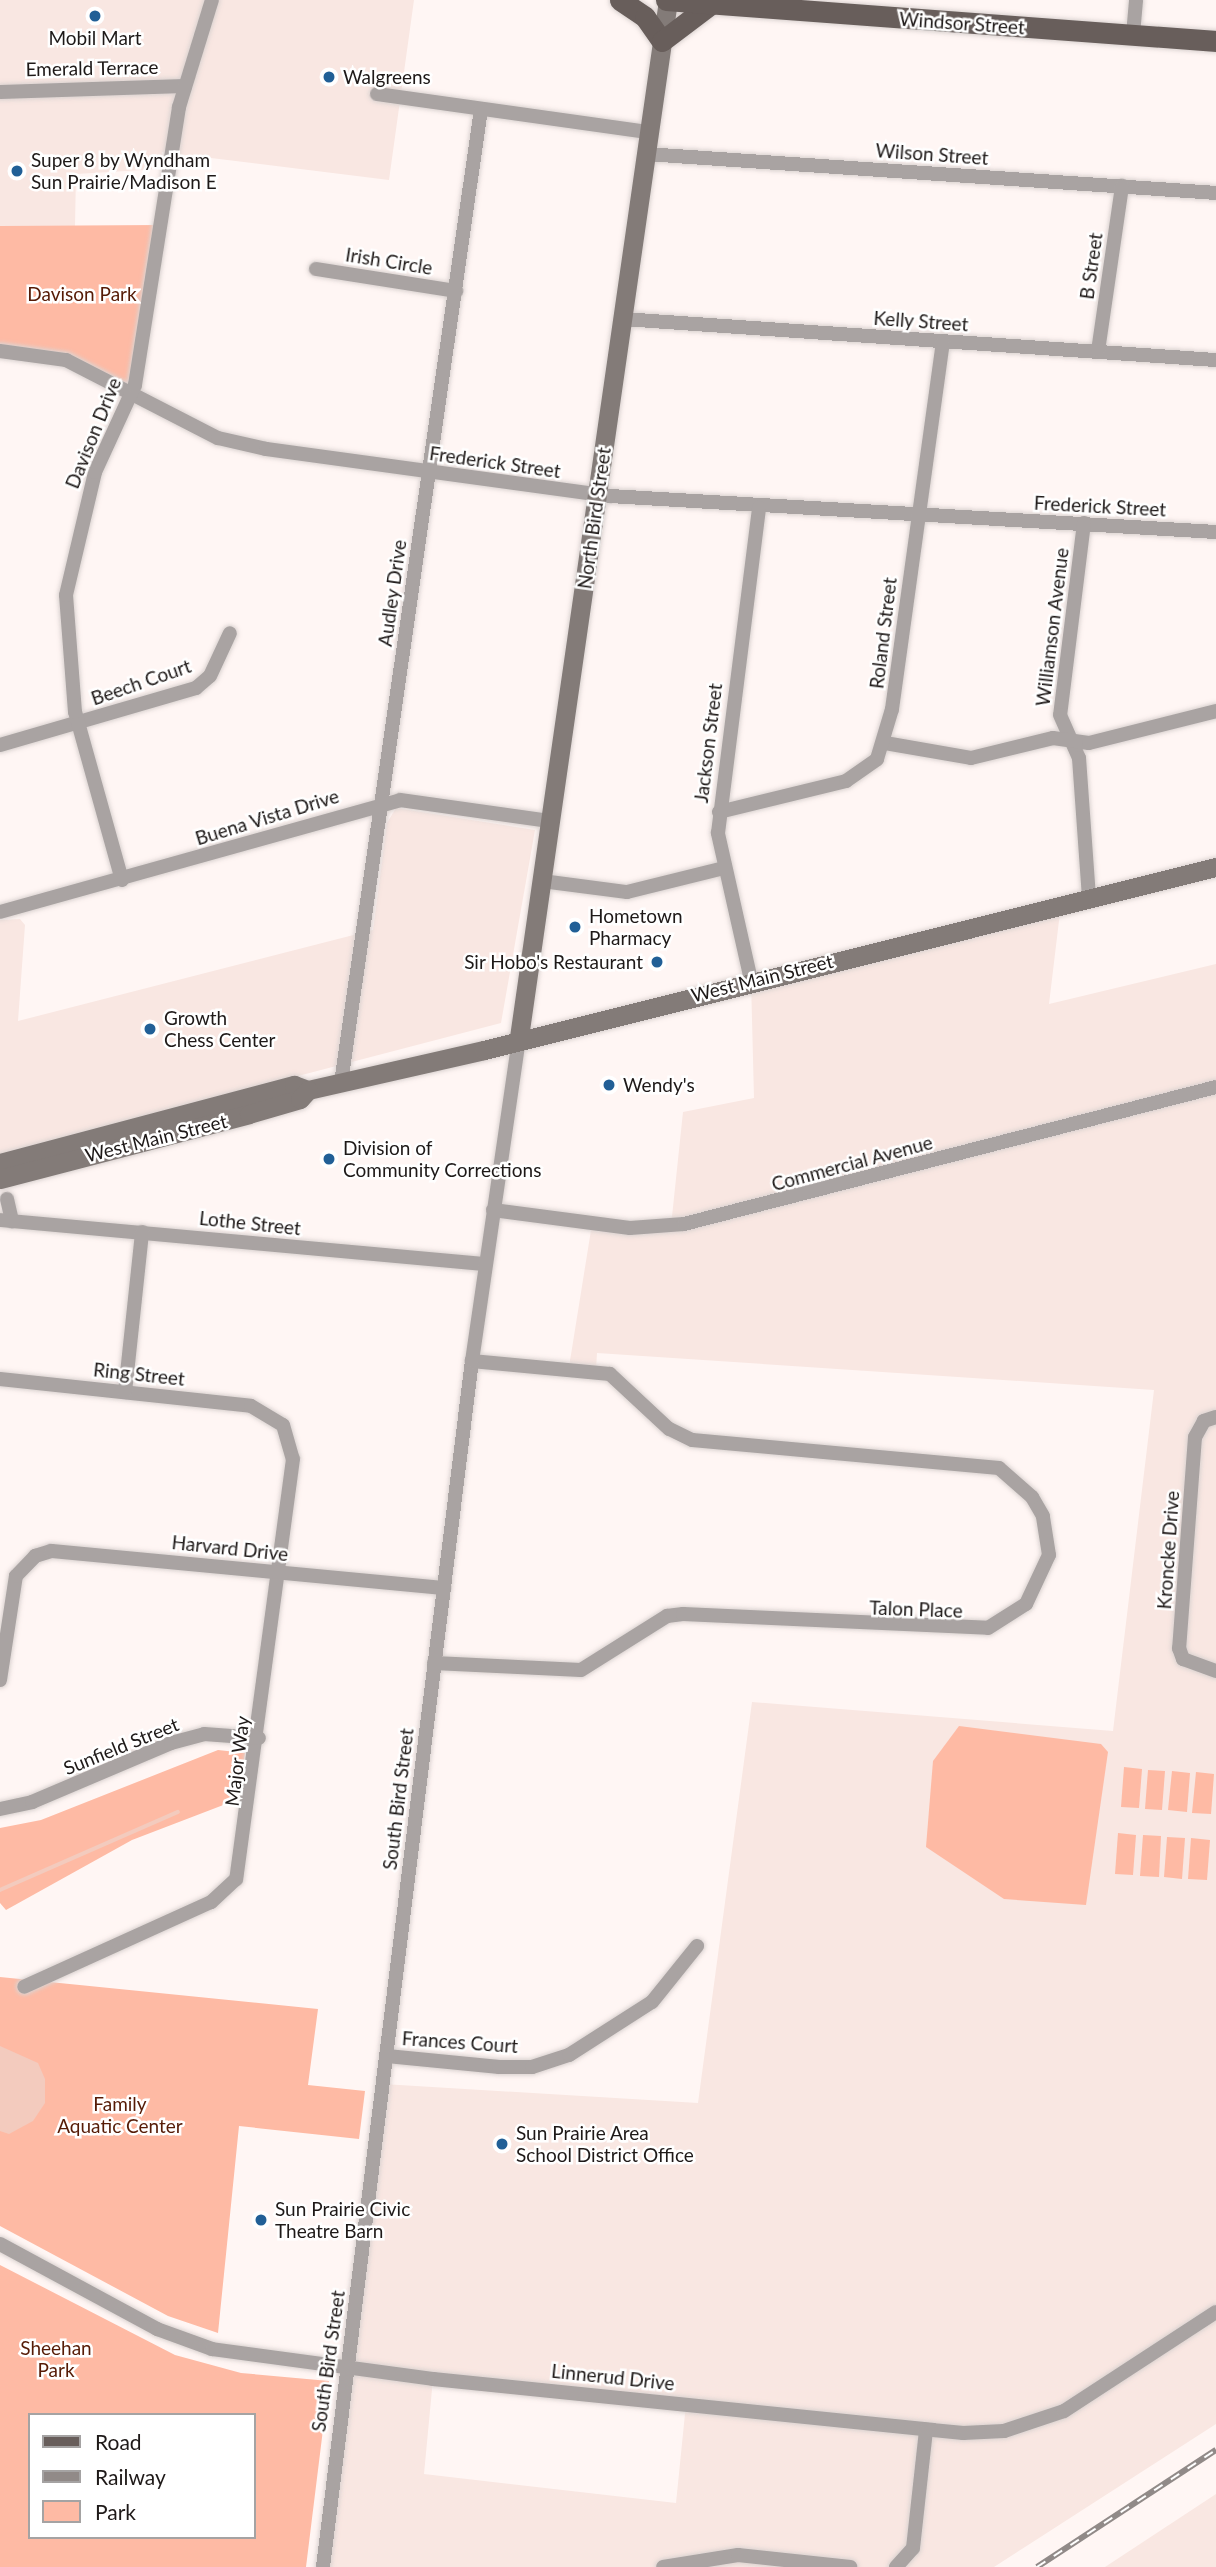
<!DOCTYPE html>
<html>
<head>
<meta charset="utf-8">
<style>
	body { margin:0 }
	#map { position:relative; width:1216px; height:2567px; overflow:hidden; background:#fff6f4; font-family:Lato,sans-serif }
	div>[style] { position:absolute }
	.built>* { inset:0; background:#f9e7e2 }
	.green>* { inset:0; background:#febaa4 }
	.water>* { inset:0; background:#f3cbbe }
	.stream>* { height:3.5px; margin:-1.75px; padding:0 1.75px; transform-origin:1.75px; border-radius:1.75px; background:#f3cbbe }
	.roads { filter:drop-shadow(0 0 2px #dbd3d1) drop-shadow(0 0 2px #dbd3d1) }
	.street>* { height:14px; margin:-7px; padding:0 7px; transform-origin:7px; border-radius:7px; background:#a9a3a2 }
	.secondary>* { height:19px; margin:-9.5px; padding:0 9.5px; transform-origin:9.5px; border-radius:9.5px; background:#837b78 }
	.primary>* { height:21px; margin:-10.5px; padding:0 10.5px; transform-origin:10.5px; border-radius:10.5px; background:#685e5b }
	.rail>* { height:6px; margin-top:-3px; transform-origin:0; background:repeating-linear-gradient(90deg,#fff 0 10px,#918a88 0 20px); box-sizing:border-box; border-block:2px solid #918a88 }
	.dots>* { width:19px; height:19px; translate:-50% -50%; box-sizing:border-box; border:4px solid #fff; border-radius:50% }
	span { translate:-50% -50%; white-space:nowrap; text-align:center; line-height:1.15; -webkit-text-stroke:5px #fff; paint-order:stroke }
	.street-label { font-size:19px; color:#1e1918 }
	.poi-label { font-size:19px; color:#1e1918 }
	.left { translate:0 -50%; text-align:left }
	.right { translate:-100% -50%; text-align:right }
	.park-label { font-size:19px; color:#561b06 }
	.legend { position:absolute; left:28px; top:2413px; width:228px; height:126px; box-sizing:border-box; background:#fff; border:2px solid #a5a3a3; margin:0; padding:9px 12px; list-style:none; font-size:21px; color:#1e1918 }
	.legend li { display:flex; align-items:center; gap:14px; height:35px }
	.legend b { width:35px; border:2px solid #a5a3a3 }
</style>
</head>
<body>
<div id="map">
	<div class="built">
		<i style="clip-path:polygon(0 0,414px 0,389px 180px,162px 152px,160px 169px,76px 174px,75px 226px,0 226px)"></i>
		<i style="clip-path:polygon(396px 808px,535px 830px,501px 1023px,0 1154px,0 920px,20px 919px,25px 925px,18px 1021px,373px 930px,387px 823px)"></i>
		<i style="clip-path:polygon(evenodd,1061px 904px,1049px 1004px,1216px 964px,1216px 2424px,994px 2567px,322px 2567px,383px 2084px,698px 2103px,752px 1702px,1113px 1731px,1154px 1390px,597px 1353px,596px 1369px,569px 1367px,592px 1224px,671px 1226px,683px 1112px,754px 1098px,751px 980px,1061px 904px,433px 2379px,686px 2404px,676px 2503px,424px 2474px,433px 2379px)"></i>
		<i style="clip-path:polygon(1216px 2494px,1216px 2567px,1105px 2567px)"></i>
	</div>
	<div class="green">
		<i style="clip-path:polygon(160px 225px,132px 392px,66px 360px,0 351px,0 226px)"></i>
		<i style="clip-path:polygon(959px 1726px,1101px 1744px,1108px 1752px,1086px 1905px,1004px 1899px,926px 1847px,933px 1761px)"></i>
		<i style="clip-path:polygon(218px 1750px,245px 1753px,239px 1799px,132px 1840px,6px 1910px,0 1903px,0 1828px,41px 1820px)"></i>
		<i style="clip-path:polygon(1124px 1767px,1142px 1769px,1139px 1808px,1121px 1807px)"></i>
		<i style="clip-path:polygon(1148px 1770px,1165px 1771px,1162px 1810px,1145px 1809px)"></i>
		<i style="clip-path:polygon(1172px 1771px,1190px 1773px,1187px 1812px,1168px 1810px)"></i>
		<i style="clip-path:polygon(1196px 1772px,1214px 1774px,1211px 1814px,1192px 1813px)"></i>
		<i style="clip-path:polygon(1118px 1833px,1136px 1835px,1133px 1875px,1115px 1874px)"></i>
		<i style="clip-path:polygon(1143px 1835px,1161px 1836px,1159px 1877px,1140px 1876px)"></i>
		<i style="clip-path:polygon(1167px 1837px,1185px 1838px,1182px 1879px,1164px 1877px)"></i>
		<i style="clip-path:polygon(1191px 1838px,1210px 1840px,1207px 1880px,1188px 1879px)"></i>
		<i style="clip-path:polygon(0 1977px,318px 2009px,308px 2085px,365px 2091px,359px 2139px,239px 2126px,218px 2333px,168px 2316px,0 2226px)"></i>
		<i style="clip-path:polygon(evenodd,0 2265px,175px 2355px,241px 2373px,329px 2381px,306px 2567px,0 2567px,0 2265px,30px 2415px,254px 2415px,254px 2537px,30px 2537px,30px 2415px)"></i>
	</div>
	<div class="water">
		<i style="clip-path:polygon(0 2046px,38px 2063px,45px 2079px,45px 2103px,33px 2121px,9px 2134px,0 2131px)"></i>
	</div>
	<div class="stream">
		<i style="left:0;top:1890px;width:194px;rotate:-23.7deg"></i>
	</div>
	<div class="roads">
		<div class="street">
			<i style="left:1133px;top:35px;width:35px;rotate:-85deg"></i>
			<i style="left:0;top:92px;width:185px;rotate:-1.9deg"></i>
			<i style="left:377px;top:94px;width:275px;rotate:8deg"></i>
			<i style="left:646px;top:154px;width:571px;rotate:3.91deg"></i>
			<i style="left:316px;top:269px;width:142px;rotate:8.9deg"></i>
			<i style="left:623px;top:319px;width:594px;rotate:3.96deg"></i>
			<i style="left:0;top:351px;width:67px;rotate:7.8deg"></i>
			<i style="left:66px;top:360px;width:171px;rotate:27.2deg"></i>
			<i style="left:218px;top:438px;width:49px;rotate:12.9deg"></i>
			<i style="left:266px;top:449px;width:347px;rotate:7.8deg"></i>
			<i style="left:610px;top:496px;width:607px;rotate:3.4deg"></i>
			<i style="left:1098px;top:351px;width:167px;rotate:-81.7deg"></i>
			<i style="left:1084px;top:523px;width:193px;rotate:97.1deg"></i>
			<i style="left:1060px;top:715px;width:47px;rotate:66.2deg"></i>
			<i style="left:1079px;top:758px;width:139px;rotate:85.9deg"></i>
			<i style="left:885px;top:743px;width:87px;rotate:9.9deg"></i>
			<i style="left:971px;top:758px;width:84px;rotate:-13.7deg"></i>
			<i style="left:1053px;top:738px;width:36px;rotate:8deg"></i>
			<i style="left:1089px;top:743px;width:131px;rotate:-14.1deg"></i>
			<i style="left:0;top:745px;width:204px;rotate:-16.2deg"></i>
			<i style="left:196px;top:688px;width:18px;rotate:-41deg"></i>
			<i style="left:210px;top:676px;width:47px;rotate:-65.1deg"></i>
			<i style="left:719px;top:812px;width:131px;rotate:-13.7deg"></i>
			<i style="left:846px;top:781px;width:38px;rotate:-35deg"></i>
			<i style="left:877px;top:759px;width:52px;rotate:-73.3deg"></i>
			<i style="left:892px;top:709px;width:371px;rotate:-82.1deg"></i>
			<i style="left:122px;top:880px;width:174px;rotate:-105.6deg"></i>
			<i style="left:75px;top:712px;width:117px;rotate:-94.4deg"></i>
			<i style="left:66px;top:595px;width:126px;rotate:-76.7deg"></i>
			<i style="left:95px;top:472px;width:96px;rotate:-65.3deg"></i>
			<i style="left:135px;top:385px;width:281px;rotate:-81deg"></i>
			<i style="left:179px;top:107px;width:112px;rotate:-72.9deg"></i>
			<i style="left:542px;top:881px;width:86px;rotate:7.4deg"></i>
			<i style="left:627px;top:892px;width:100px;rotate:-13.9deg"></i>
			<i style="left:0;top:912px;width:415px;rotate:-15.6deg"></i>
			<i style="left:400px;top:800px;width:151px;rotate:8deg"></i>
			<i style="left:751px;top:980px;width:151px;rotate:-102.7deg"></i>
			<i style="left:718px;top:833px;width:328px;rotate:-82.8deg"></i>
			<i style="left:341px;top:1083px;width:984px;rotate:-81.82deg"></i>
			<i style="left:7px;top:1199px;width:23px;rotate:77deg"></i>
			<i style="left:493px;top:1210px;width:138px;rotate:7.5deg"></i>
			<i style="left:630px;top:1228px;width:54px;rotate:-4.2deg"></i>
			<i style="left:684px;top:1224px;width:549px;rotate:-14.44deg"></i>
			<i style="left:0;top:1220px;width:487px;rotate:5.2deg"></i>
			<i style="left:0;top:1379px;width:252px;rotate:6.1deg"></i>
			<i style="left:251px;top:1406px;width:37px;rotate:31deg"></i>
			<i style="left:283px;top:1425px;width:35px;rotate:74deg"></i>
			<i style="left:293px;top:1459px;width:424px;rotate:97.7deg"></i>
			<i style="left:236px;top:1879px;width:34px;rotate:137deg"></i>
			<i style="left:211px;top:1902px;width:205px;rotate:155.6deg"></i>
			<i style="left:125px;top:1392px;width:161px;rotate:-83.9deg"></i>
			<i style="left:1216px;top:1417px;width:13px;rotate:162deg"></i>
			<i style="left:1204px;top:1421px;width:18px;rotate:119deg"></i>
			<i style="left:1195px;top:1437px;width:212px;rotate:94.3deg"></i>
			<i style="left:1179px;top:1648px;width:12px;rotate:70deg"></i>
			<i style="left:1183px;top:1659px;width:35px;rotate:20deg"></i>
			<i style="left:434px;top:1663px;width:147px;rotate:2.7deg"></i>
			<i style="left:581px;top:1670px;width:102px;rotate:-32.1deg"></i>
			<i style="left:667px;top:1616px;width:16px;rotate:-7deg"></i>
			<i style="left:683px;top:1614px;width:305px;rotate:2.6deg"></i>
			<i style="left:988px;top:1628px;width:45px;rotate:-32.3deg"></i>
			<i style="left:1026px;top:1604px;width:54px;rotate:-64.9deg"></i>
			<i style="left:1049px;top:1555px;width:39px;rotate:-99deg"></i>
			<i style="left:1043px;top:1516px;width:22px;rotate:-120deg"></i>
			<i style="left:1032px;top:1497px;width:44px;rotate:-138.7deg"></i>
			<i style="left:999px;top:1468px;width:308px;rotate:-174.8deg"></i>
			<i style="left:692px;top:1440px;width:25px;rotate:-154deg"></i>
			<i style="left:669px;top:1429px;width:81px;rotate:-137deg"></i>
			<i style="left:610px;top:1374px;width:139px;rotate:-174.6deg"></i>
			<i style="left:0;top:1680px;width:105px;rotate:-81.3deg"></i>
			<i style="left:16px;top:1576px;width:28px;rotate:-46deg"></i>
			<i style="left:35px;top:1556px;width:17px;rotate:-17deg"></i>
			<i style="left:51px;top:1551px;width:395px;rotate:5.4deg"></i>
			<i style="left:0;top:1809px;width:33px;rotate:-12deg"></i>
			<i style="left:32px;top:1802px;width:151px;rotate:-23deg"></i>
			<i style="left:171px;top:1743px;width:34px;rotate:-15deg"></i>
			<i style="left:204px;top:1734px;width:55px;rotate:4.2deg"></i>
			<i style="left:387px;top:2056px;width:113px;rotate:5.6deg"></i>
			<i style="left:499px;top:2067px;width:33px"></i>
			<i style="left:532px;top:2067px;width:39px;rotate:-18deg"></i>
			<i style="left:569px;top:2055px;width:98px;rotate:-32.6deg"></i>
			<i style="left:652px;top:2002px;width:72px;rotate:-51.2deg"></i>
			<i style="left:0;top:2244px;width:179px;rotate:28.4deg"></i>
			<i style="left:157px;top:2329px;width:59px;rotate:20deg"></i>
			<i style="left:212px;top:2349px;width:223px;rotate:7.7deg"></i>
			<i style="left:433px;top:2379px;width:533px;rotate:5.82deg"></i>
			<i style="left:963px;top:2433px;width:41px;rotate:-2.8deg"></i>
			<i style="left:1004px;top:2431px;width:63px;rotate:-18.4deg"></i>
			<i style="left:1064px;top:2411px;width:181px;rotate:-33.1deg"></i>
			<i style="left:323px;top:2567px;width:1215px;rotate:-82.96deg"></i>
			<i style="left:472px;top:1361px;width:327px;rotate:-81.7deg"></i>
			<i style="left:663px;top:2567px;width:76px;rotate:-9.1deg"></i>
			<i style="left:738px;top:2555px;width:113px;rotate:6.1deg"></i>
			<i style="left:896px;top:2567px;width:25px;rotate:-48deg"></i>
			<i style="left:913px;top:2548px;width:119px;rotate:-83.7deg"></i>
		</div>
		<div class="secondary">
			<i style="left:519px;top:1037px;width:1048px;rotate:-81.82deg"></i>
			<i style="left:0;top:1163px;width:304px;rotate:-14.9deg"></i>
			<i style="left:294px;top:1085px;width:15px;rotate:20deg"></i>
			<i style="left:308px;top:1090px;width:180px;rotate:-12.8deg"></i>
			<i style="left:484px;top:1050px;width:755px;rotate:-14.04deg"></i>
			<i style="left:0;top:1179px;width:257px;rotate:-14.6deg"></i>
			<i style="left:249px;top:1114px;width:53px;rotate:-16.4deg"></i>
			<i style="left:300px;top:1099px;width:12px;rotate:-48deg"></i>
		</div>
		<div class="primary">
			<i style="left:620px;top:0;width:30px;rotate:34deg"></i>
			<i style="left:645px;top:17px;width:29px;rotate:55deg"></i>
			<i style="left:662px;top:41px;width:61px;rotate:-37.1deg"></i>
			<i style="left:666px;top:0;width:552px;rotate:4.26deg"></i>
		</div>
	</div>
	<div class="rail">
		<i style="left:1037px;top:2567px;width:214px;rotate:-33.2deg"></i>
	</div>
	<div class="dots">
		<i style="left:95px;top:16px;background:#215f96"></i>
		<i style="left:329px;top:77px;background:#215f96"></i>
		<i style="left:17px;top:171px;background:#215f96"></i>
		<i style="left:575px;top:927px;background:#215f96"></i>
		<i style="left:657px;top:962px;background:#215f96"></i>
		<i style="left:150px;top:1029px;background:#215f96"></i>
		<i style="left:609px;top:1085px;background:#215f96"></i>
		<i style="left:329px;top:1159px;background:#215f96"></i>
		<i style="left:502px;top:2144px;background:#215f96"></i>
		<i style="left:261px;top:2220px;background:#215f96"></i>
	</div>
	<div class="street-label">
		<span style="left:962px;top:23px;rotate:4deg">Windsor Street</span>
		<span style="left:92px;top:68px;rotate:-1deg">Emerald Terrace</span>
		<span style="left:932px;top:154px;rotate:4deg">Wilson Street</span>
		<span style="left:389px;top:261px;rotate:9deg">Irish Circle</span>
		<span style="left:1091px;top:266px;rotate:-82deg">B Street</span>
		<span style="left:921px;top:321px;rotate:4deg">Kelly Street</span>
		<span style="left:93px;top:433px;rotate:-68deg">Davison Drive</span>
		<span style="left:495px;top:462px;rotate:8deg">Frederick Street</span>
		<span style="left:1100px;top:506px;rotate:3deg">Frederick Street</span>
		<span style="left:594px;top:518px;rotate:-82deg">North Bird Street</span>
		<span style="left:392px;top:593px;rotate:-82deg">Audley Drive</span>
		<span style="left:1052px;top:627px;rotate:-83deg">Williamson Avenue</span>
		<span style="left:883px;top:633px;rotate:-83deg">Roland Street</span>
		<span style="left:141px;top:682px;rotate:-19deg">Beech Court</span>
		<span style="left:708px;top:743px;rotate:-83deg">Jackson Street</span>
		<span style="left:267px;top:817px;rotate:-17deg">Buena Vista Drive</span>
		<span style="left:762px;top:978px;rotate:-14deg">West Main Street</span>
		<span style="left:156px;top:1138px;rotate:-14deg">West Main Street</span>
		<span style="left:852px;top:1163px;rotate:-15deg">Commercial Avenue</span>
		<span style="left:250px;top:1223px;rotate:6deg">Lothe Street</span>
		<span style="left:139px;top:1374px;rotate:6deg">Ring Street</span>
		<span style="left:230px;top:1548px;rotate:6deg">Harvard Drive</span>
		<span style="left:1168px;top:1550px;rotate:-86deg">Kroncke Drive</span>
		<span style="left:916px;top:1609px;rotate:2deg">Talon Place</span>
		<span style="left:121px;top:1746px;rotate:-22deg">Sunfield Street</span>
		<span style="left:237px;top:1761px;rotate:-83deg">Major Way</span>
		<span style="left:398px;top:1799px;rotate:-83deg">South Bird Street</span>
		<span style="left:460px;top:2042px;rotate:4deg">Frances Court</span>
		<span style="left:328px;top:2361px;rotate:-82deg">South Bird Street</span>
		<span style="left:613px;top:2377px;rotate:6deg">Linnerud Drive</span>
	</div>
	<div class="poi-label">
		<span style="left:95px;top:38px">Mobil Mart</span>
		<span class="left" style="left:343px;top:77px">Walgreens</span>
		<span class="left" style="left:31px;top:171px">Super 8 by Wyndham<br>Sun Prairie/Madison E</span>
		<span class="left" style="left:589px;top:927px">Hometown<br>Pharmacy</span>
		<span class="right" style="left:643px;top:962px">Sir Hobo's Restaurant</span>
		<span class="left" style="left:164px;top:1029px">Growth<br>Chess Center</span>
		<span class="left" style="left:623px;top:1085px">Wendy's</span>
		<span class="left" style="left:343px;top:1159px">Division of<br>Community Corrections</span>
		<span class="left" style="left:516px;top:2144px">Sun Prairie Area<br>School District Office</span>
		<span class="left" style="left:275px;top:2220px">Sun Prairie Civic<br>Theatre Barn</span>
	</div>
	<div class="park-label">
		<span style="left:82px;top:294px">Davison Park</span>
		<span style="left:120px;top:2115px">Family<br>Aquatic Center</span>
		<span style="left:56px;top:2359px">Sheehan<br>Park</span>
	</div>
	<ul class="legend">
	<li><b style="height:9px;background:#685e5b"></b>Road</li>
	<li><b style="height:9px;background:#918a88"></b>Railway</li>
	<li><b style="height:19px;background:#febaa4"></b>Park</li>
	</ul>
</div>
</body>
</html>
